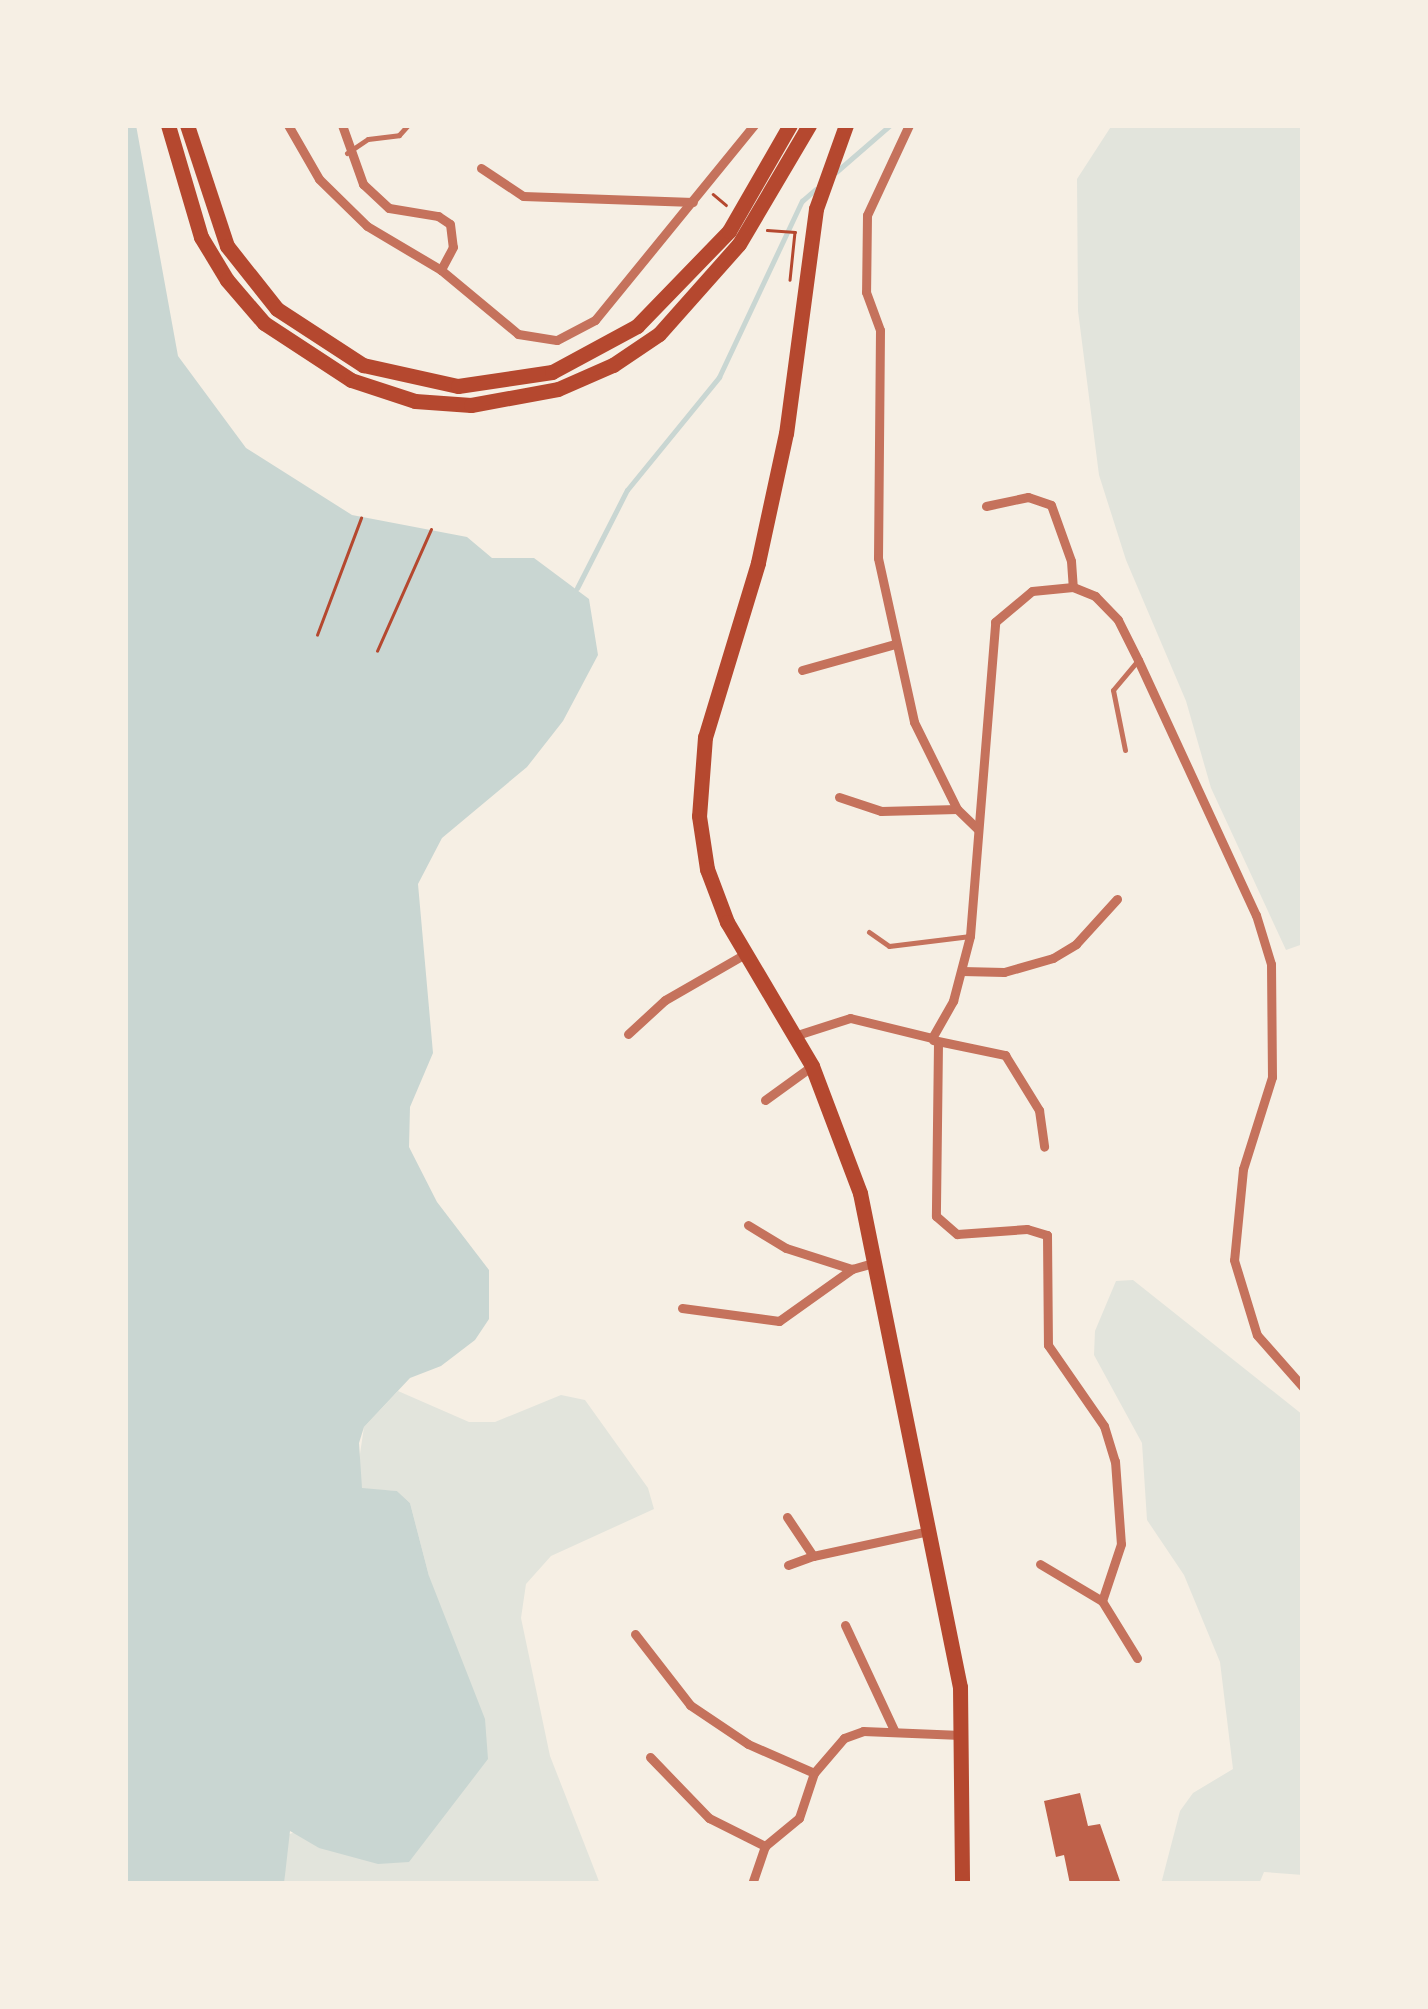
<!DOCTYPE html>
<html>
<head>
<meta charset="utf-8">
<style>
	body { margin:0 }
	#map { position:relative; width:1428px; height:2009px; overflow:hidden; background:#f6efe4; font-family:Mulish,sans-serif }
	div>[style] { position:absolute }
	.green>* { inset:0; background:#e2e4dc }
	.water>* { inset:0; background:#c9d6d2 }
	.stream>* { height:5px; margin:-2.5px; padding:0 2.5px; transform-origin:2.5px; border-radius:2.5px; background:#c9d6d2 }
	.building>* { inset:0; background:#bf614a }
	.path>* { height:2.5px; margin:-1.25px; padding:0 1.25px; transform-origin:1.25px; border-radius:1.25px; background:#b5482f }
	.service>* { height:5px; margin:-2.5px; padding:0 2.5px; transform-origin:2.5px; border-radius:2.5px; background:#c5725c }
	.minor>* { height:9px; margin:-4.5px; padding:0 4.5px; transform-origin:4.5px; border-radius:4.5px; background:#c5725c }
	.primary>* { height:15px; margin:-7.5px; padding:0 7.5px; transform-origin:7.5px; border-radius:7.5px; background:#b5482f }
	span { translate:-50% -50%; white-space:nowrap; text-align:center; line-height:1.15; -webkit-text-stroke:8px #f6efe4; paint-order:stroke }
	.frame { position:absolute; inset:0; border:128px solid #f6efe4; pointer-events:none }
</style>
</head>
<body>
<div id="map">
	<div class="green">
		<i style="clip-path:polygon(1112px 125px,1303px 125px,1303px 944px,1286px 950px,1211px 788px,1186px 701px,1126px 560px,1099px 475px,1078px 311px,1077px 179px)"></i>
		<i style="clip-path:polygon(1133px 1280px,1303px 1415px,1303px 1875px,1264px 1872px,1259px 1884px,1161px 1884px,1180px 1811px,1193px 1793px,1233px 1769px,1220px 1662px,1184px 1575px,1147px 1520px,1142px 1443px,1094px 1355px,1095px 1331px,1116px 1281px)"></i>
		<i style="clip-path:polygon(398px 1391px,469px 1422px,495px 1422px,561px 1395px,585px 1400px,648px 1488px,654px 1509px,551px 1556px,526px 1584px,521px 1618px,550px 1756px,600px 1884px,284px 1884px,287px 1835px,298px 1831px,319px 1848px,429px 1576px,410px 1503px,397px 1491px,362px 1489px,357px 1474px,364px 1427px)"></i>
	</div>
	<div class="water">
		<i style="clip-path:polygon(125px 125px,136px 125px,178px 356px,246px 448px,352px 515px,467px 537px,492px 558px,534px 558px,589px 599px,598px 655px,563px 721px,527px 767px,442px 838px,418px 884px,433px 1053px,410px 1107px,409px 1147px,437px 1202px,489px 1270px,489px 1319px,475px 1340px,441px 1366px,410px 1378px,364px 1427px,359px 1443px,362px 1488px,397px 1491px,410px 1503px,429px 1576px,485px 1719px,488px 1759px,409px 1862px,378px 1864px,319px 1848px,290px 1831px,284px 1884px,125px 1884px)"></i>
	</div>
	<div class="stream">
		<i style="left:836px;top:172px;width:72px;rotate:-41deg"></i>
		<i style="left:577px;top:588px;width:110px;rotate:-63deg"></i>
		<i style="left:627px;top:490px;width:146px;rotate:-50.8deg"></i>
		<i style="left:719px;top:377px;width:195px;rotate:-64.8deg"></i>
		<i style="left:802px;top:201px;width:18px;rotate:-41deg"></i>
	</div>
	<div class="building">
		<i style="clip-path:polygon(1080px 1793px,1088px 1826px,1100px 1824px,1121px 1884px,1070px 1884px,1064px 1855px,1056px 1857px,1044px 1801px)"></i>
	</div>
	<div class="path">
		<i style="left:713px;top:194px;width:17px;rotate:40deg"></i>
		<i style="left:767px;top:230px;width:28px;rotate:4deg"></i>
		<i style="left:795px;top:232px;width:48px;rotate:95.9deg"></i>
		<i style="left:317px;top:635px;width:125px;rotate:-69.4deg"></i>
		<i style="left:377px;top:651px;width:133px;rotate:-66.1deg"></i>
	</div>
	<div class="service">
		<i style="left:347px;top:153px;width:25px;rotate:-34deg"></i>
		<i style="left:368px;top:139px;width:31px;rotate:-7deg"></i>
		<i style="left:399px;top:135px;width:13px;rotate:-48deg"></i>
		<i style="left:1125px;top:750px;width:61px;rotate:-101.3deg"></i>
		<i style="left:1113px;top:690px;width:39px;rotate:-50deg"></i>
		<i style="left:869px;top:932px;width:24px;rotate:35deg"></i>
		<i style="left:889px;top:946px;width:82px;rotate:-7deg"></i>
	</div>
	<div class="minor">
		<i style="left:288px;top:125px;width:62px;rotate:60.1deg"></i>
		<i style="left:319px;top:179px;width:67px;rotate:44.4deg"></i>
		<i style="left:367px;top:226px;width:86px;rotate:30.7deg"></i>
		<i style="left:441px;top:270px;width:100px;rotate:39.7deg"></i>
		<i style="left:518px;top:334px;width:39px;rotate:9deg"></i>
		<i style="left:557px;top:340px;width:43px;rotate:-27.8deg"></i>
		<i style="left:595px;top:320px;width:252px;rotate:-50.8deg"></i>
		<i style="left:342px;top:125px;width:63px;rotate:70.4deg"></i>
		<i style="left:363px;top:184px;width:35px;rotate:43deg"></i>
		<i style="left:389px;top:208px;width:50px;rotate:9.3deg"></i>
		<i style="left:438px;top:216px;width:14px;rotate:34deg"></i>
		<i style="left:450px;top:224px;width:23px;rotate:83deg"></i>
		<i style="left:453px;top:247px;width:26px;rotate:118deg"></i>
		<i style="left:909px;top:125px;width:99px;rotate:115deg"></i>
		<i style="left:867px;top:215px;width:77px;rotate:90.7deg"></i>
		<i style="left:866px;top:292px;width:40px;rotate:69.8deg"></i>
		<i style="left:880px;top:330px;width:228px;rotate:90.5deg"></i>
		<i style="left:878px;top:558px;width:168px;rotate:77.6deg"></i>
		<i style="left:914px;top:722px;width:97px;rotate:63.7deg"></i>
		<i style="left:957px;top:809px;width:29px;rotate:44deg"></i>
		<i style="left:481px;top:168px;width:50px;rotate:33.7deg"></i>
		<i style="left:523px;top:196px;width:170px;rotate:2deg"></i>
		<i style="left:986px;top:506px;width:43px;rotate:-12.1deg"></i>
		<i style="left:1028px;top:497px;width:24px;rotate:19deg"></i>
		<i style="left:1051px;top:505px;width:59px;rotate:70.3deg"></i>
		<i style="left:1071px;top:561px;width:26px;rotate:86deg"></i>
		<i style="left:802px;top:670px;width:97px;rotate:-15.6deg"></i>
		<i style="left:839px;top:797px;width:44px;rotate:18.4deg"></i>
		<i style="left:881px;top:811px;width:76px;rotate:-1.5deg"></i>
		<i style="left:962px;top:971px;width:42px;rotate:1.4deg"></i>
		<i style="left:1004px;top:972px;width:51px;rotate:-15.9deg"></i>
		<i style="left:1053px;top:958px;width:27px;rotate:-31deg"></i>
		<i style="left:1076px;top:944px;width:61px;rotate:-47.7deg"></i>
		<i style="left:628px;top:1034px;width:50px;rotate:-42.6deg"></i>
		<i style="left:665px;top:1000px;width:92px;rotate:-29.9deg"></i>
		<i style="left:794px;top:1036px;width:59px;rotate:-17.8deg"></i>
		<i style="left:850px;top:1018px;width:84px;rotate:13.7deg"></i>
		<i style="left:932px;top:1038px;width:43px;rotate:-60.4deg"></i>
		<i style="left:953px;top:1001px;width:67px;rotate:-75.3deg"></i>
		<i style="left:970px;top:936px;width:315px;rotate:-85.4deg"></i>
		<i style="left:995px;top:622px;width:48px;rotate:-40deg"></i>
		<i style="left:1032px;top:591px;width:41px;rotate:-5.6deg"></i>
		<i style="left:1073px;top:587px;width:24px;rotate:22deg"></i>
		<i style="left:1095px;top:596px;width:33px;rotate:46deg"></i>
		<i style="left:1118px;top:620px;width:45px;rotate:63.4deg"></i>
		<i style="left:1138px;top:660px;width:281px;rotate:65.2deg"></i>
		<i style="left:1256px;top:915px;width:51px;rotate:73deg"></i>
		<i style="left:1271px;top:964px;width:113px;rotate:89.5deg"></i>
		<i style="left:1272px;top:1077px;width:96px;rotate:107.5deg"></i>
		<i style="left:1243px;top:1169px;width:91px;rotate:95.6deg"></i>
		<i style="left:1234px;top:1260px;width:78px;rotate:73deg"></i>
		<i style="left:1257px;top:1335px;width:69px;rotate:48.5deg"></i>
		<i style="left:933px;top:1040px;width:74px;rotate:11.8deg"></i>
		<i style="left:1005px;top:1055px;width:65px;rotate:58.3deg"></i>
		<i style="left:1039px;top:1110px;width:37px;rotate:82deg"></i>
		<i style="left:938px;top:1043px;width:173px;rotate:90.7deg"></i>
		<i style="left:936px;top:1216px;width:28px;rotate:41deg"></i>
		<i style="left:957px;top:1234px;width:70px;rotate:-4.1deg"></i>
		<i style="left:1027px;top:1229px;width:21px;rotate:17deg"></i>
		<i style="left:1047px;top:1235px;width:110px;rotate:89.5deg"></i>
		<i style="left:1048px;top:1345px;width:98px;rotate:55.3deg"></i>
		<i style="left:1104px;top:1426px;width:37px;rotate:73deg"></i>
		<i style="left:1115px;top:1461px;width:83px;rotate:85.9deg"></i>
		<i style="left:1121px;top:1544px;width:60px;rotate:108.4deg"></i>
		<i style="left:1102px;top:1601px;width:67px;rotate:58.4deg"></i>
		<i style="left:765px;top:1100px;width:58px;rotate:-35.9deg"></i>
		<i style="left:748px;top:1225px;width:44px;rotate:31.2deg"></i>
		<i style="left:786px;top:1248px;width:69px;rotate:17.7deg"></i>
		<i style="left:682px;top:1308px;width:98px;rotate:7.6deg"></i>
		<i style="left:779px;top:1321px;width:90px;rotate:-35.5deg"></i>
		<i style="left:852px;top:1269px;width:25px;rotate:-16deg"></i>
		<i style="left:787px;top:1517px;width:47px;rotate:56.3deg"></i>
		<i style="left:813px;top:1556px;width:119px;rotate:-12.2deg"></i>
		<i style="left:1040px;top:1564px;width:72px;rotate:30.8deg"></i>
		<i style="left:788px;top:1565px;width:27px;rotate:-20deg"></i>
		<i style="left:845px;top:1625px;width:118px;rotate:65deg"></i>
		<i style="left:635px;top:1634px;width:90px;rotate:52.2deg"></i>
		<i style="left:690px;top:1705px;width:70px;rotate:33.9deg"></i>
		<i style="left:748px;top:1744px;width:72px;rotate:23.7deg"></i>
		<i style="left:814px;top:1773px;width:46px;rotate:-49.4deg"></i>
		<i style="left:844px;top:1738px;width:20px;rotate:-20deg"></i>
		<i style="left:863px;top:1731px;width:98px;rotate:2.3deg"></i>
		<i style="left:650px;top:1757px;width:85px;rotate:46deg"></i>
		<i style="left:709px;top:1818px;width:63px;rotate:26.6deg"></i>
		<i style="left:752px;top:1884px;width:40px;rotate:-71.1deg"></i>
		<i style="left:765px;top:1846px;width:44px;rotate:-39.5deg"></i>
		<i style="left:799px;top:1818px;width:47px;rotate:-71.6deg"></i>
	</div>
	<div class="primary">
		<i style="left:168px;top:125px;width:117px;rotate:73.6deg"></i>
		<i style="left:201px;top:237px;width:50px;rotate:58.8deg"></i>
		<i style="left:227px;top:280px;width:57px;rotate:49.3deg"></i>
		<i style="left:264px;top:323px;width:104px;rotate:33.2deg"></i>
		<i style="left:351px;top:380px;width:67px;rotate:18.2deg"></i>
		<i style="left:415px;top:401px;width:56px;rotate:4.1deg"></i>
		<i style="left:471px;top:405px;width:88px;rotate:-10.4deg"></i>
		<i style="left:558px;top:389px;width:60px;rotate:-23.6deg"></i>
		<i style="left:613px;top:365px;width:55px;rotate:-34deg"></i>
		<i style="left:659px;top:334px;width:120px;rotate:-48.4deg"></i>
		<i style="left:739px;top:244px;width:138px;rotate:-59.5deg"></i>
		<i style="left:187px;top:125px;width:127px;rotate:71.7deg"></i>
		<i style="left:227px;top:246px;width:80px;rotate:51.6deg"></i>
		<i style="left:277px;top:309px;width:103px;rotate:33.1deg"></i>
		<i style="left:363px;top:365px;width:97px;rotate:12.5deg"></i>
		<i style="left:458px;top:386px;width:95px;rotate:-8.5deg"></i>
		<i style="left:552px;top:372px;width:97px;rotate:-28.4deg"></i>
		<i style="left:637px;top:326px;width:132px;rotate:-45.9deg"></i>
		<i style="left:729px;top:231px;width:122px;rotate:-60.1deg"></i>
		<i style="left:846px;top:125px;width:89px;rotate:109.7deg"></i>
		<i style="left:816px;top:209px;width:226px;rotate:97.6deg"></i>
		<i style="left:786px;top:433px;width:133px;rotate:102.2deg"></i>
		<i style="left:758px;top:563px;width:182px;rotate:106.9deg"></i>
		<i style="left:705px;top:737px;width:79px;rotate:94.3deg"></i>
		<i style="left:699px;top:816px;width:54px;rotate:81.4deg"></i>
		<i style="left:707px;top:869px;width:57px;rotate:69.3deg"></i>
		<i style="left:727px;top:922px;width:167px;rotate:59.4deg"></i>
		<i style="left:812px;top:1066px;width:136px;rotate:69.3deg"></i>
		<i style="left:860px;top:1193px;width:504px;rotate:78.56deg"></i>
		<i style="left:960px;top:1687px;width:197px;rotate:89.4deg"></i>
	</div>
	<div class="frame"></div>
</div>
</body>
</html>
